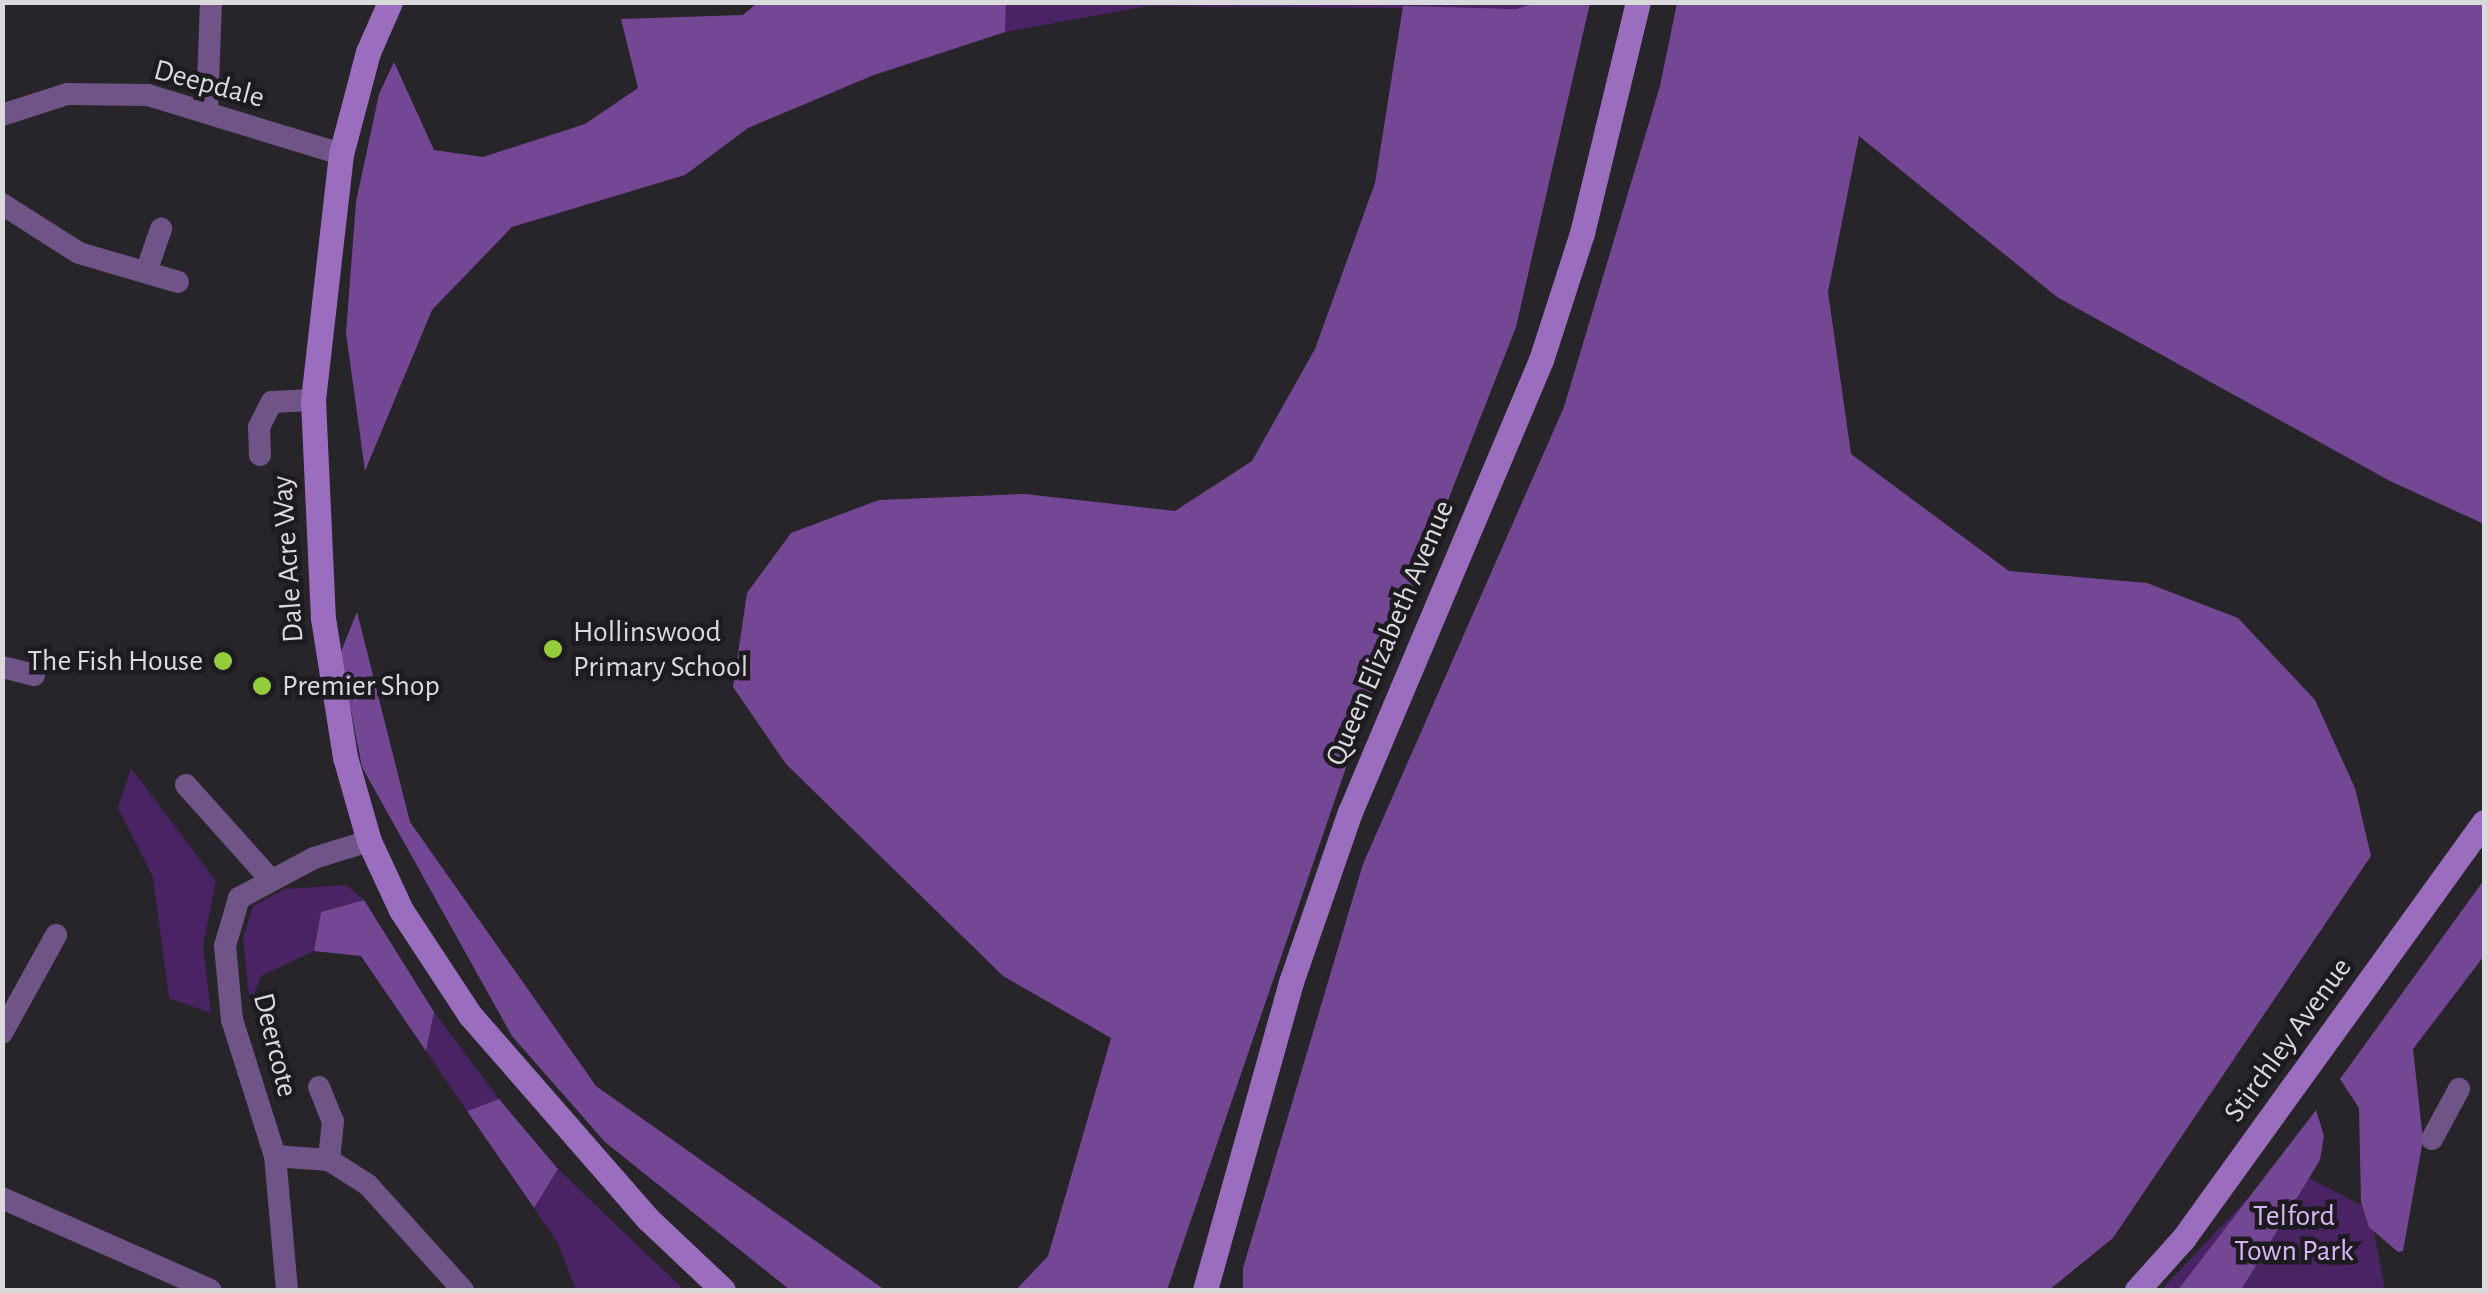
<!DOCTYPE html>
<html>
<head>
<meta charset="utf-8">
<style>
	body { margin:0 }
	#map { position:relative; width:2487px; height:1293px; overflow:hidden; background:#272529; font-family:"Alegreya Sans",sans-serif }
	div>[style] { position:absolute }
	.green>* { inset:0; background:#492363 }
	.forest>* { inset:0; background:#744795 }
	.street>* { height:22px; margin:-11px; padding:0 11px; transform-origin:11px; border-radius:11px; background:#705487 }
	.secondary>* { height:25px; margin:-12.5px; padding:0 12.5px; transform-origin:12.5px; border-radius:12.5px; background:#9a6dbe }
	.dots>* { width:28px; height:28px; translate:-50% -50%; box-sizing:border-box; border:5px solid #1e1b20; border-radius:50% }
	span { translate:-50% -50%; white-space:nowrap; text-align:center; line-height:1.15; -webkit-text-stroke:9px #1e1b20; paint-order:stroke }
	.street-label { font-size:30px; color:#dad9dc }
	.poi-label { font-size:30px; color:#dad9dc }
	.left { translate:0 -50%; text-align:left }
	.right { translate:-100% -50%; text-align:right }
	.park-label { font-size:30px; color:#d8b5f5 }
	.frame { position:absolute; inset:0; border:5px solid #dad9dc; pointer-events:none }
</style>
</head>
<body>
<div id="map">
	<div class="green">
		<i style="clip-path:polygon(1006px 3px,1535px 3px,1516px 9px,1148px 6px,1005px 32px)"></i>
		<i style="clip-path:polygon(131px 768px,216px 881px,203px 946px,211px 1013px,169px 998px,153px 877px,118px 808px)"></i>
		<i style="clip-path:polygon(346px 885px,364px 900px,321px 912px,314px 951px,261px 976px,250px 1004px,243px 939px,253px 906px,285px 889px)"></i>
		<i style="clip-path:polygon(434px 1012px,499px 1099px,467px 1111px,426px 1051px)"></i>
		<i style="clip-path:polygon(2281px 1163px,2370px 1210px,2385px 1290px,2161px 1290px)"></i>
		<i style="clip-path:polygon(558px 1169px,684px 1290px,576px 1290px,558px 1243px,534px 1208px)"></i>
	</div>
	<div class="forest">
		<i style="clip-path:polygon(757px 3px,1006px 3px,1005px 32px,874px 75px,748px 128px,685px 175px,512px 227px,432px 310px,365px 471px,346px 333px,356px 202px,379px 94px,394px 62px,434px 150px,483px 157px,585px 124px,638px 88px,621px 19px,743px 15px)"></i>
		<i style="clip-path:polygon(1535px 3px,1590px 3px,1516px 327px,1366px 709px,1167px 1290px,1016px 1290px,1048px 1256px,1111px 1038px,1003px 976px,786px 764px,733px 687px,747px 593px,791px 533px,879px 500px,1025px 494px,1175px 511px,1252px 461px,1315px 349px,1375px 183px,1403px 6px,1516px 9px)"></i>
		<i style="clip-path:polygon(1677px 3px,2484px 3px,2484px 524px,2390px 481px,2057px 297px,1859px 136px,1828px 292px,1851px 454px,2009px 571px,2147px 583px,2238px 618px,2315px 700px,2355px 788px,2371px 856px,2113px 1238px,2049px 1290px,1243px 1290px,1243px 1268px,1363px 864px,1564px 407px,1660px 86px)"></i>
		<i style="clip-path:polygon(357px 612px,410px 822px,596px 1086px,885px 1290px,790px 1290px,605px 1142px,512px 1036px,362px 767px,340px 654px)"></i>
		<i style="clip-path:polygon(2484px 880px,2484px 956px,2413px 1049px,2423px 1140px,2403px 1251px,2398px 1252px,2369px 1227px,2361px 1202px,2359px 1108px,2340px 1079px)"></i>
		<i style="clip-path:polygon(364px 900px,434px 1012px,426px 1051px,361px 956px,314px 951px,321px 912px)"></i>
		<i style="clip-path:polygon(499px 1099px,558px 1169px,534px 1208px,467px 1111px)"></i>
		<i style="clip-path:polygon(2316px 1110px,2324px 1136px,2320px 1160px,2241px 1290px,2178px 1290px)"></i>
	</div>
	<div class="street">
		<i style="left:207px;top:110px;width:108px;rotate:-87.9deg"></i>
		<i style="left:2px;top:115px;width:68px;rotate:-17.9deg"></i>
		<i style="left:67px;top:94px;width:81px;rotate:0.7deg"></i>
		<i style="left:148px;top:95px;width:202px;rotate:17deg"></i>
		<i style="left:2px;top:204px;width:91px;rotate:32.5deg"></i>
		<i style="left:79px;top:253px;width:103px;rotate:16.3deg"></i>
		<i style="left:146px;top:272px;width:46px;rotate:-70.8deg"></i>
		<i style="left:260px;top:455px;width:28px;rotate:-92deg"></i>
		<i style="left:259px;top:427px;width:28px;rotate:-63deg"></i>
		<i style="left:272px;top:402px;width:41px;rotate:-2.8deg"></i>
		<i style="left:2px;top:667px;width:33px;rotate:14deg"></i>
		<i style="left:186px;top:785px;width:127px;rotate:48.2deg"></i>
		<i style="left:2px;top:1033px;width:112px;rotate:-61.1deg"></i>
		<i style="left:319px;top:1087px;width:37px;rotate:68deg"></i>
		<i style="left:333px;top:1121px;width:39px;rotate:96deg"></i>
		<i style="left:2432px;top:1139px;width:57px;rotate:-61.6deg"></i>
		<i style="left:275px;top:1156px;width:54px;rotate:4.2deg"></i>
		<i style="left:329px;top:1160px;width:46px;rotate:32.7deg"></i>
		<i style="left:368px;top:1185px;width:142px;rotate:47.9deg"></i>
		<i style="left:2px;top:1198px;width:228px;rotate:23.8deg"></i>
		<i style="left:287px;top:1290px;width:135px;rotate:-95.1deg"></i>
		<i style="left:275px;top:1156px;width:143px;rotate:-107.5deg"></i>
		<i style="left:232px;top:1020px;width:74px;rotate:-95.4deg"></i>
		<i style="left:225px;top:946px;width:50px;rotate:-73.7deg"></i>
		<i style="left:239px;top:898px;width:85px;rotate:-28.1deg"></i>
		<i style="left:314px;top:858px;width:58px;rotate:-17.2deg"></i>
	</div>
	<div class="secondary">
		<i style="left:390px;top:2px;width:55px;rotate:113.7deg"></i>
		<i style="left:368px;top:52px;width:106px;rotate:104.8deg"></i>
		<i style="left:341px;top:154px;width:248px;rotate:96.5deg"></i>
		<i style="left:313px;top:400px;width:218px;rotate:87.4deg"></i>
		<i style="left:323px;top:618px;width:141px;rotate:81deg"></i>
		<i style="left:345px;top:757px;width:87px;rotate:74.1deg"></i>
		<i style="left:369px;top:841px;width:76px;rotate:65.1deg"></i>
		<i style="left:401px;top:910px;width:126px;rotate:56.7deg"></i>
		<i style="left:470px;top:1015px;width:271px;rotate:48.9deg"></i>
		<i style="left:648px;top:1219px;width:103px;rotate:43.4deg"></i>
		<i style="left:1205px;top:1290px;width:320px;rotate:-74.4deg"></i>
		<i style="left:1291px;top:982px;width:180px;rotate:-70.9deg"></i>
		<i style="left:1350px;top:812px;width:491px;rotate:-67.1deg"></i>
		<i style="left:1541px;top:360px;width:133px;rotate:-72.1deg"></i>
		<i style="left:1582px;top:233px;width:238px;rotate:-76.4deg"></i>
		<i style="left:2137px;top:1290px;width:69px;rotate:-48deg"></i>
		<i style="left:2183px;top:1239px;width:514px;rotate:-54.18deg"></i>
	</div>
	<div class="dots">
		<i style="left:553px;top:649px;background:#93cc3d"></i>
		<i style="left:223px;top:661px;background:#93cc3d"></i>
		<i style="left:262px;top:686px;background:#93cc3d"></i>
	</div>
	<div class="street-label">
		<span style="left:209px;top:84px;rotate:15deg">Deepdale</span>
		<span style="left:288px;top:559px;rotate:-94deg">Dale Acre Way</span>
		<span style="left:1390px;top:633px;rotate:-67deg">Queen Elizabeth Avenue</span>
		<span style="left:2288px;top:1040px;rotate:-54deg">Stirchley Avenue</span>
		<span style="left:275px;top:1045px;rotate:76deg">Deercote</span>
	</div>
	<div class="poi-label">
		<span class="left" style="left:573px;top:649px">Hollinswood<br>Primary School</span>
		<span class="right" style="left:203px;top:661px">The Fish House</span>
		<span class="left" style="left:282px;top:686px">Premier Shop</span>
	</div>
	<div class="park-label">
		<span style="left:2294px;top:1233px">Telford<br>Town Park</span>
	</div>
	<div class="frame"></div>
</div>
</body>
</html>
